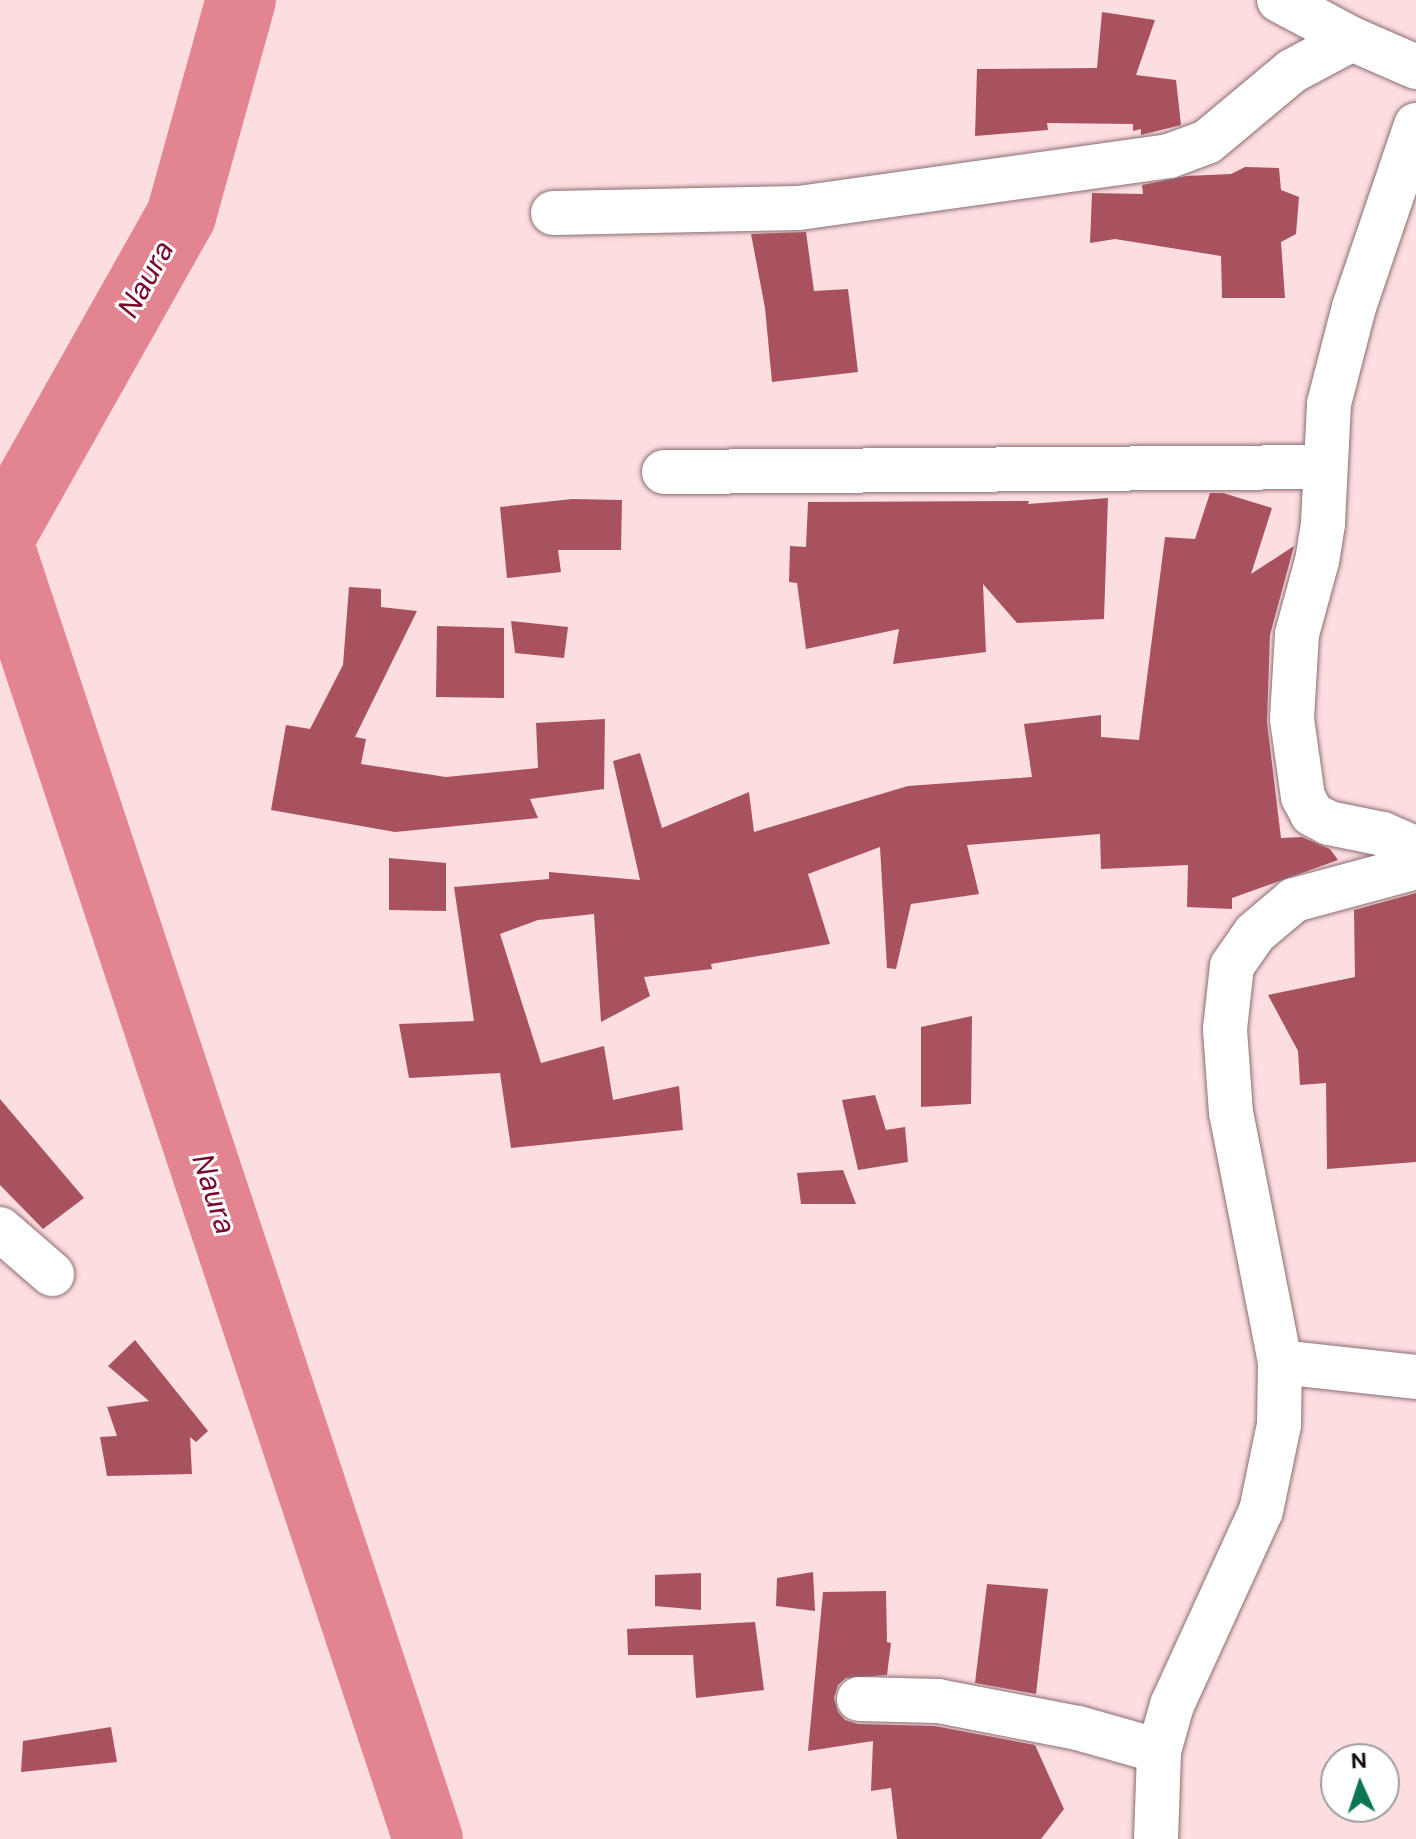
<!DOCTYPE html>
<html>
<head>
<meta charset="utf-8">
<style>
	body { margin:0 }
	#map { position:relative; width:1416px; height:1839px; overflow:hidden; background:#fcdde0; font-family:"DM Sans",sans-serif }
	div>[style] { position:absolute }
	.river>* { height:70px; margin:-35px; padding:0 35px; transform-origin:35px; border-radius:35px; background:#e28591 }
	.building>* { inset:0; background:#a9525f }
	.roads { filter:drop-shadow(0 0 2px #8a6e71) drop-shadow(0 0 2px #8a6e71) }
	.minor>* { height:44px; margin:-22px; padding:0 22px; transform-origin:22px; border-radius:22px; background:#fff }
	span { translate:-50% -50%; white-space:nowrap; text-align:center; line-height:1.15; -webkit-text-stroke:6px #fff; paint-order:stroke }
	.water-label { font-size:30px; color:#7a062b; font-style:italic }
	.north { position:absolute; left:1320px; top:1743px; width:80px; height:80px; box-sizing:border-box; background:#fff; border:2px solid #a19d9e; border-radius:50%; rotate:357deg; font-size:22px; font-weight:700; line-height:32px; text-align:center; color:#150b0c }
	.north::after { content:''; display:block; margin:auto; width:28px; height:36px; background:#0a7751; clip-path:polygon(50% 0,100% 100%,50% 72%,0 100%) }
</style>
</head>
<body>
<div id="map">
	<div class="river">
		<i style="left:0;top:537px;width:369px;rotate:-60.6deg"></i>
		<i style="left:181px;top:216px;width:224px;rotate:-74.5deg"></i>
		<i style="left:0;top:548px;width:1360px;rotate:71.66deg"></i>
	</div>
	<div class="building">
		<i style="clip-path:polygon(1102px 12px,1155px 20px,1136px 75px,1176px 80px,1181px 125px,1141px 135px,1141px 129px,1133px 131px,1133px 124px,1047px 123px,1048px 130px,975px 136px,977px 69px,1097px 68px)"></i>
		<i style="clip-path:polygon(1245px 167px,1279px 168px,1281px 190px,1299px 197px,1296px 234px,1281px 242px,1285px 298px,1222px 298px,1221px 256px,1115px 239px,1090px 243px,1092px 193px,1143px 194px,1142px 185px,1186px 176px,1231px 174px)"></i>
		<i style="clip-path:polygon(806px 232px,814px 291px,848px 289px,858px 372px,772px 382px,765px 308px,751px 234px)"></i>
		<i style="clip-path:polygon(1210px 493px,1223px 493px,1272px 508px,1251px 574px,1294px 546px,1270px 635px,1267px 722px,1281px 838px,1302px 837px,1330px 849px,1338px 860px,1232px 898px,1232px 909px,1187px 907px,1188px 865px,1101px 869px,1100px 834px,967px 845px,979px 894px,911px 904px,896px 969px,887px 968px,880px 847px,808px 874px,830px 944px,711px 964px,712px 969px,644px 977px,650px 996px,601px 1022px,594px 914px,538px 920px,500px 934px,541px 1063px,604px 1046px,613px 1100px,679px 1086px,683px 1130px,511px 1148px,500px 1073px,409px 1078px,399px 1024px,474px 1021px,454px 887px,549px 879px,549px 872px,640px 880px,613px 761px,640px 753px,662px 828px,749px 792px,754px 832px,908px 786px,1032px 777px,1024px 724px,1101px 715px,1101px 737px,1139px 740px,1165px 537px,1195px 539px)"></i>
		<i style="clip-path:polygon(1108px 498px,1104px 619px,1017px 623px,983px 584px,986px 652px,893px 664px,899px 629px,806px 649px,797px 583px,789px 582px,790px 546px,806px 547px,808px 502px,1029px 501px,1028px 504px)"></i>
		<i style="clip-path:polygon(572px 499px,622px 500px,621px 550px,558px 550px,561px 572px,507px 578px,500px 507px)"></i>
		<i style="clip-path:polygon(349px 587px,381px 589px,381px 607px,417px 611px,355px 737px,366px 739px,361px 764px,446px 777px,538px 768px,536px 723px,605px 719px,604px 789px,530px 799px,538px 818px,395px 832px,271px 810px,286px 725px,310px 729px,343px 665px)"></i>
		<i style="clip-path:polygon(511px 621px,568px 627px,564px 658px,515px 653px)"></i>
		<i style="clip-path:polygon(437px 626px,504px 628px,504px 698px,436px 697px)"></i>
		<i style="clip-path:polygon(389px 858px,446px 863px,446px 911px,389px 910px)"></i>
		<i style="clip-path:polygon(1416px 893px,1416px 1162px,1327px 1169px,1326px 1083px,1300px 1085px,1298px 1051px,1268px 995px,1355px 977px,1354px 910px)"></i>
		<i style="clip-path:polygon(972px 1016px,971px 1104px,921px 1107px,921px 1027px)"></i>
		<i style="clip-path:polygon(875px 1095px,886px 1130px,905px 1127px,908px 1162px,858px 1170px,842px 1100px)"></i>
		<i style="clip-path:polygon(0 1099px,84px 1198px,43px 1229px,0 1185px)"></i>
		<i style="clip-path:polygon(843px 1170px,856px 1204px,801px 1204px,797px 1173px)"></i>
		<i style="clip-path:polygon(135px 1340px,208px 1431px,196px 1442px,190px 1437px,192px 1474px,107px 1476px,100px 1437px,117px 1436px,107px 1407px,149px 1401px,108px 1366px)"></i>
		<i style="clip-path:polygon(813px 1572px,815px 1611px,776px 1606px,777px 1578px)"></i>
		<i style="clip-path:polygon(701px 1573px,701px 1610px,655px 1606px,655px 1575px)"></i>
		<i style="clip-path:polygon(987px 1584px,1048px 1589px,1036px 1694px,975px 1683px)"></i>
		<i style="clip-path:polygon(886px 1591px,887px 1642px,891px 1643px,887px 1675px,846px 1678px,838px 1685px,834px 1698px,838px 1712px,845px 1720px,858px 1724px,935px 1726px,1035px 1745px,1064px 1809px,1041px 1839px,897px 1839px,891px 1788px,871px 1791px,873px 1741px,808px 1751px,823px 1592px)"></i>
		<i style="clip-path:polygon(755px 1622px,764px 1690px,696px 1698px,693px 1655px,628px 1655px,627px 1629px)"></i>
		<i style="clip-path:polygon(111px 1727px,117px 1762px,21px 1772px,23px 1741px)"></i>
	</div>
	<div class="roads">
		<div class="minor">
			<i style="left:1279px;top:0;width:83px;rotate:28.1deg"></i>
			<i style="left:1352px;top:39px;width:70px;rotate:23.6deg"></i>
			<i style="left:1416px;top:125px;width:192px;rotate:108.8deg"></i>
			<i style="left:1354px;top:307px;width:100px;rotate:104.5deg"></i>
			<i style="left:1329px;top:404px;width:120px;rotate:92.9deg"></i>
			<i style="left:1323px;top:524px;width:37px;rotate:99deg"></i>
			<i style="left:1317px;top:561px;width:76px;rotate:105.3deg"></i>
			<i style="left:1297px;top:634px;width:85px;rotate:93.4deg"></i>
			<i style="left:1292px;top:719px;width:79px;rotate:82deg"></i>
			<i style="left:1303px;top:797px;width:19px;rotate:62deg"></i>
			<i style="left:1312px;top:814px;width:19px;rotate:28deg"></i>
			<i style="left:1329px;top:823px;width:55px;rotate:11.5deg"></i>
			<i style="left:1383px;top:834px;width:36px;rotate:24deg"></i>
			<i style="left:553px;top:213px;width:246px;rotate:-1.2deg"></i>
			<i style="left:799px;top:208px;width:374px;rotate:-8deg"></i>
			<i style="left:1169px;top:156px;width:40px;rotate:-20.2deg"></i>
			<i style="left:1207px;top:142px;width:111px;rotate:-39.9deg"></i>
			<i style="left:1292px;top:71px;width:68px;rotate:-28.1deg"></i>
			<i style="left:664px;top:472px;width:659px;rotate:-0.43deg"></i>
			<i style="left:0;top:1229px;width:69px;rotate:40.9deg"></i>
			<i style="left:1280px;top:1362px;width:137px;rotate:6.3deg"></i>
			<i style="left:859px;top:1699px;width:79px;rotate:1.5deg"></i>
			<i style="left:938px;top:1701px;width:143px;rotate:10.9deg"></i>
			<i style="left:1078px;top:1728px;width:84px;rotate:15.9deg"></i>
			<i style="left:1156px;top:1839px;width:88px;rotate:-88deg"></i>
			<i style="left:1159px;top:1751px;width:48px;rotate:-74.2deg"></i>
			<i style="left:1172px;top:1705px;width:213px;rotate:-65.4deg"></i>
			<i style="left:1261px;top:1511px;width:88px;rotate:-78.2deg"></i>
			<i style="left:1279px;top:1425px;width:63px;rotate:-89.1deg"></i>
			<i style="left:1280px;top:1362px;width:254px;rotate:-101.1deg"></i>
			<i style="left:1231px;top:1113px;width:84px;rotate:-94.1deg"></i>
			<i style="left:1225px;top:1029px;width:63px;rotate:-83.7deg"></i>
			<i style="left:1232px;top:966px;width:40px;rotate:-55.1deg"></i>
			<i style="left:1255px;top:933px;width:51px;rotate:-40.2deg"></i>
			<i style="left:1294px;top:900px;width:126px;rotate:-15.1deg"></i>
		</div>
	</div>
	<div class="water-label">
		<span style="left:146px;top:279px;rotate:-61deg">Naura</span>
		<span style="left:214px;top:1194px;rotate:72deg">Naura</span>
	</div>
	<div class="north">N</div>
</div>
</body>
</html>
